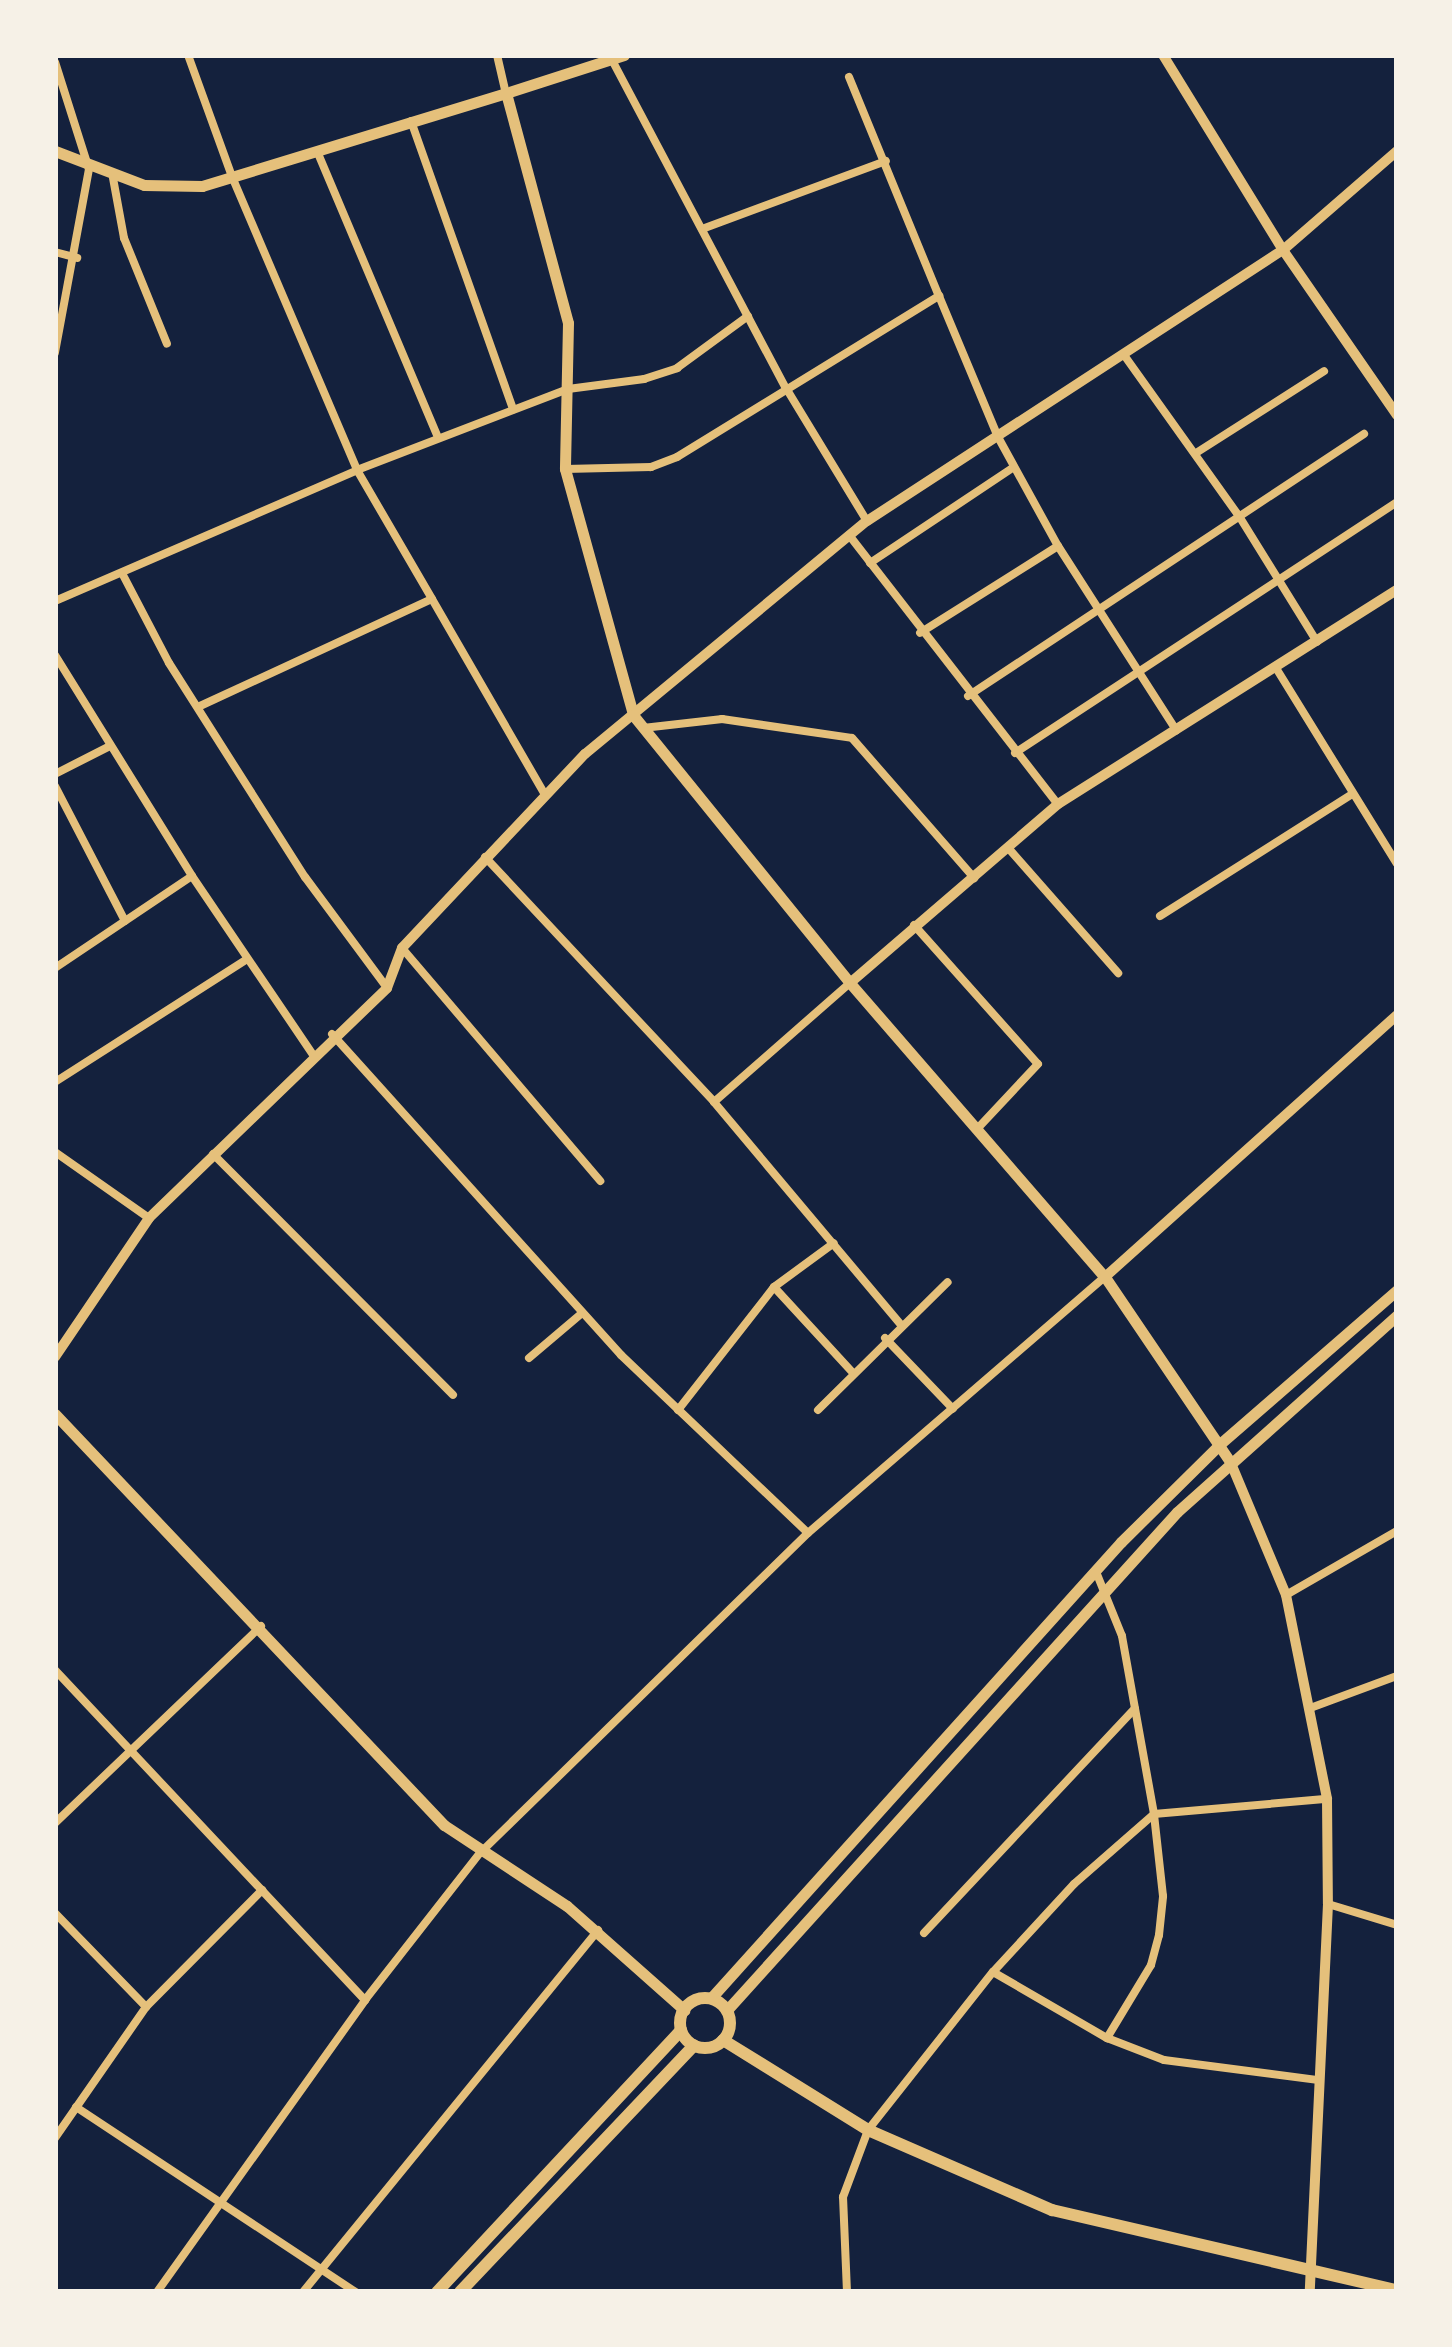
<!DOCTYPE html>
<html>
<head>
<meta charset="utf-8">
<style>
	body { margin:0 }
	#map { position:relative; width:1452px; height:2347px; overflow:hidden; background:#14213d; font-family:Figtree,sans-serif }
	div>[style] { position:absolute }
	.minor>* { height:8px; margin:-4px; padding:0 4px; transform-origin:4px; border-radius:4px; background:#e5c07b }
	.tertiary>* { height:10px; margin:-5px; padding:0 5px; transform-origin:5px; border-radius:5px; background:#e5c07b }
	.secondary>* { height:11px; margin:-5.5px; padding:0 5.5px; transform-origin:5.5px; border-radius:5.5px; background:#e5c07b }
	.primary>* { height:12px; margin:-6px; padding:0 6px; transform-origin:6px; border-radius:6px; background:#e5c07b }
	.primary>.ring { margin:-6px; padding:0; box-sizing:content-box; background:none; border:12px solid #e5c07b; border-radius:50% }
	span { translate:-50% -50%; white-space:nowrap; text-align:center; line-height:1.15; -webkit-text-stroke:10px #f6f1e7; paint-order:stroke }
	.frame { position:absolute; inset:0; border:58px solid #f6f1e7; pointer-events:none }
</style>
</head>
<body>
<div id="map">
	<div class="minor">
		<i style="left:188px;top:55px;width:132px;rotate:70.1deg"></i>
		<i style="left:233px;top:179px;width:316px;rotate:66.9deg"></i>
		<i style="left:357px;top:470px;width:226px;rotate:-21deg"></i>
		<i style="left:568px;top:389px;width:77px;rotate:-7.5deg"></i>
		<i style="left:644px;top:379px;width:35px;rotate:-18deg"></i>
		<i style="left:677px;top:368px;width:88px;rotate:-36.2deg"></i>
		<i style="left:497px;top:55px;width:39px;rotate:77deg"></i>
		<i style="left:612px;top:60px;width:371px;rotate:62.1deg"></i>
		<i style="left:786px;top:388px;width:156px;rotate:58.7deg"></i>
		<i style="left:55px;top:62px;width:112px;rotate:72.4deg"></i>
		<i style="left:89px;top:169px;width:187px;rotate:100.5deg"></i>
		<i style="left:849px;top:77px;width:237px;rotate:67.7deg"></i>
		<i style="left:411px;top:121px;width:306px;rotate:70.5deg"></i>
		<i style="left:317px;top:151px;width:311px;rotate:67.1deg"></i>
		<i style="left:113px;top:178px;width:61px;rotate:79.6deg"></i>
		<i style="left:124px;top:238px;width:114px;rotate:67.9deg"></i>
		<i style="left:702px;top:229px;width:196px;rotate:-20.3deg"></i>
		<i style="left:55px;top:252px;width:23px;rotate:15deg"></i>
		<i style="left:1124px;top:355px;width:198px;rotate:54.5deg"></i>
		<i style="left:1239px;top:516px;width:148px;rotate:58.2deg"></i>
		<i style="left:1196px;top:453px;width:152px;rotate:-32.6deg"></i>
		<i style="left:565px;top:469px;width:86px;rotate:-1.3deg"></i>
		<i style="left:651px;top:467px;width:28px;rotate:-21deg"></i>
		<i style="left:677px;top:457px;width:308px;rotate:-31.6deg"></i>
		<i style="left:939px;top:296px;width:153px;rotate:67.3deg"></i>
		<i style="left:998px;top:437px;width:124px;rotate:61.2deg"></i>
		<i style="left:1058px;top:546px;width:163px;rotate:147.8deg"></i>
		<i style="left:849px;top:535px;width:341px;rotate:52.2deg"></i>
		<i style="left:1058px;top:546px;width:219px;rotate:57.3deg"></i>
		<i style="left:870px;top:563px;width:173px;rotate:-33.7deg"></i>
		<i style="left:123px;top:575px;width:99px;rotate:62.4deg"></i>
		<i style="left:169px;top:663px;width:254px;rotate:57.6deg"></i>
		<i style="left:305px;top:877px;width:138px;rotate:53.5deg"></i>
		<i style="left:55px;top:601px;width:329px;rotate:-23.4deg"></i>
		<i style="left:357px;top:470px;width:149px;rotate:59.8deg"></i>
		<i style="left:55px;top:655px;width:260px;rotate:58.2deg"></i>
		<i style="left:192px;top:876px;width:217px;rotate:55.9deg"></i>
		<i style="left:1276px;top:668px;width:230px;rotate:58.3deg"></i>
		<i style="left:968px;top:696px;width:475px;rotate:-33.5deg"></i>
		<i style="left:200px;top:706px;width:255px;rotate:-24.8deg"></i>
		<i style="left:432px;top:599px;width:226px;rotate:60deg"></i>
		<i style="left:643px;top:728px;width:80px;rotate:-6.5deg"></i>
		<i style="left:722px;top:719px;width:131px;rotate:8.3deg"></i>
		<i style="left:852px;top:738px;width:186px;rotate:48.9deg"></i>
		<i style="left:1015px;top:753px;width:457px;rotate:-33.3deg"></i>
		<i style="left:55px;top:774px;width:62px;rotate:-27deg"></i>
		<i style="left:55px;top:786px;width:152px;rotate:62.6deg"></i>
		<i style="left:1010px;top:850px;width:164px;rotate:48.7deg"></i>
		<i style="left:485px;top:857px;width:335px;rotate:46.9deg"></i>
		<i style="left:714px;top:1102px;width:291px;rotate:50deg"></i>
		<i style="left:1160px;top:916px;width:227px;rotate:-32.4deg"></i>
		<i style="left:914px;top:925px;width:186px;rotate:48.3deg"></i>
		<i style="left:1038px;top:1064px;width:88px;rotate:133.2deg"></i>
		<i style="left:402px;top:948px;width:306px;rotate:49.6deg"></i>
		<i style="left:55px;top:968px;width:165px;rotate:-33.9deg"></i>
		<i style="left:332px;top:1034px;width:432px;rotate:48deg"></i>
		<i style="left:621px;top:1355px;width:258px;rotate:43.6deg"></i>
		<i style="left:55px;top:1082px;width:227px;rotate:-32.6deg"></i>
		<i style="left:714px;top:1102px;width:181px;rotate:-41.2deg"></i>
		<i style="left:55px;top:1152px;width:115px;rotate:35.1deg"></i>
		<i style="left:213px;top:1154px;width:340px;rotate:45.1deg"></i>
		<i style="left:774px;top:1287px;width:117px;rotate:47.4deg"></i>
		<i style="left:885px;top:1338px;width:98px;rotate:46.2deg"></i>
		<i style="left:529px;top:1358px;width:70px;rotate:-40.3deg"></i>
		<i style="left:678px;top:1410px;width:156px;rotate:-52deg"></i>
		<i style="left:774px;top:1287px;width:74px;rotate:-36.3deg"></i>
		<i style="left:818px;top:1410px;width:182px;rotate:-44.6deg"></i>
		<i style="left:1286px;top:1595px;width:128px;rotate:-30deg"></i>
		<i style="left:55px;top:1670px;width:453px;rotate:46.8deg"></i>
		<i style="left:1313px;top:1707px;width:90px;rotate:-20.3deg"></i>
		<i style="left:55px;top:1823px;width:285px;rotate:-43.7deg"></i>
		<i style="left:1328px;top:1904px;width:72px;rotate:16.9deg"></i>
		<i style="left:55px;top:1913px;width:131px;rotate:45.9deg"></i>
		<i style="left:146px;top:2007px;width:160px;rotate:124.8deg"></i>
		<i style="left:924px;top:1933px;width:308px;rotate:-46.8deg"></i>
		<i style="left:993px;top:1972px;width:132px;rotate:30.1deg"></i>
		<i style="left:1107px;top:2038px;width:61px;rotate:21.1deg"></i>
		<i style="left:1164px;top:2060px;width:156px;rotate:7.4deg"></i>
		<i style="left:146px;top:2007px;width:165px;rotate:-45.2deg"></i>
		<i style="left:1107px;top:2038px;width:85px;rotate:-58.9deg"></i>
		<i style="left:1151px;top:1965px;width:31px;rotate:-75deg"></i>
		<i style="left:1159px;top:1935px;width:39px;rotate:-84deg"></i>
		<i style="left:1163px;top:1896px;width:82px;rotate:-96.3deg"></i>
		<i style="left:1154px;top:1814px;width:174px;rotate:-5deg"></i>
		<i style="left:76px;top:2107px;width:336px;rotate:33.5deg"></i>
		<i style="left:157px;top:2292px;width:359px;rotate:-54.5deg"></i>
		<i style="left:365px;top:2000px;width:187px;rotate:-52deg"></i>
		<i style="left:480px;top:1853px;width:458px;rotate:-44.3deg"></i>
		<i style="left:808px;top:1533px;width:392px;rotate:-40.8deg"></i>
		<i style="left:303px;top:2292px;width:467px;rotate:-50.8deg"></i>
		<i style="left:847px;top:2292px;width:95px;rotate:-92.4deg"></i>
		<i style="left:843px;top:2197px;width:72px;rotate:-69.5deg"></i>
		<i style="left:868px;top:2130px;width:201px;rotate:-51.7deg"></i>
		<i style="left:993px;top:1972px;width:120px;rotate:-47.4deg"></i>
		<i style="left:1074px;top:1884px;width:106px;rotate:-41.2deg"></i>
		<i style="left:1154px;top:1814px;width:181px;rotate:-100.2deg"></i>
		<i style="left:1122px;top:1636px;width:67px;rotate:-112deg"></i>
	</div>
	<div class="tertiary">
		<i style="left:1163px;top:55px;width:229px;rotate:58.4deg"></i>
		<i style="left:1283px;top:250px;width:201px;rotate:55.4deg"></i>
		<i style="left:850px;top:983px;width:274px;rotate:-40.7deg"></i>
		<i style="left:1058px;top:804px;width:401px;rotate:-32.3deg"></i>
		<i style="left:1105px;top:1277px;width:392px;rotate:-41.9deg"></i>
		<i style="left:55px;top:1357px;width:168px;rotate:-55.9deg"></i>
		<i style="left:149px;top:1218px;width:331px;rotate:-44deg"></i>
		<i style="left:387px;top:988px;width:43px;rotate:-69.4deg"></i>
		<i style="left:402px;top:948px;width:267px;rotate:-46.7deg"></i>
		<i style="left:585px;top:754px;width:366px;rotate:-39.6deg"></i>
		<i style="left:867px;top:521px;width:496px;rotate:-33.1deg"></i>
		<i style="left:1283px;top:250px;width:151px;rotate:-41deg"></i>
		<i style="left:1230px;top:1461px;width:145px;rotate:67.3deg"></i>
		<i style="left:1286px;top:1595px;width:208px;rotate:78.6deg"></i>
		<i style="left:1327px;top:1799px;width:105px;rotate:89.5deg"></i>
		<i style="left:1328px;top:1904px;width:388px;rotate:92.7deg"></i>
	</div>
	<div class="secondary">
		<i style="left:624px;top:55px;width:124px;rotate:162.1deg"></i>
		<i style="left:506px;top:93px;width:238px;rotate:74.9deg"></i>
		<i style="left:568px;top:323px;width:146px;rotate:91.2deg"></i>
		<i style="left:565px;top:469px;width:255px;rotate:74.5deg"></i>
		<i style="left:633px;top:715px;width:345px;rotate:51deg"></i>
		<i style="left:850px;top:983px;width:389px;rotate:49.1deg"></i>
		<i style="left:1105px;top:1277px;width:221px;rotate:55.9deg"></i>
		<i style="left:55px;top:151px;width:95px;rotate:20.9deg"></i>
		<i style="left:144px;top:185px;width:58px;rotate:1deg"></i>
		<i style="left:202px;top:186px;width:318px;rotate:-17deg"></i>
		<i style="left:55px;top:1414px;width:566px;rotate:46.58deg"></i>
		<i style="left:444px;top:1825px;width:147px;rotate:33.4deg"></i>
		<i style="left:567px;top:1906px;width:157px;rotate:41.6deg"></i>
		<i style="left:711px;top:1998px;width:613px;rotate:-48.04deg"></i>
		<i style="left:1121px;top:1542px;width:141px;rotate:-44.7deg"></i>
		<i style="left:1221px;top:1443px;width:233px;rotate:-41deg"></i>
		<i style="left:727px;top:2010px;width:671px;rotate:-47.9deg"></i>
		<i style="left:1177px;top:1512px;width:295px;rotate:-41.8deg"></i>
	</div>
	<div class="primary">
		<i class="ring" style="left:680px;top:1998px;width:38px;height:38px"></i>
		<i style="left:723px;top:2040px;width:171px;rotate:31.8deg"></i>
		<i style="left:868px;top:2130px;width:201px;rotate:23.5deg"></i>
		<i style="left:1052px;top:2210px;width:354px;rotate:13.1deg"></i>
		<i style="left:437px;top:2292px;width:358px;rotate:-47deg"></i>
		<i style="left:460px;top:2292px;width:340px;rotate:-46.5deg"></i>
	</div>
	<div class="frame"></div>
</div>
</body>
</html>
